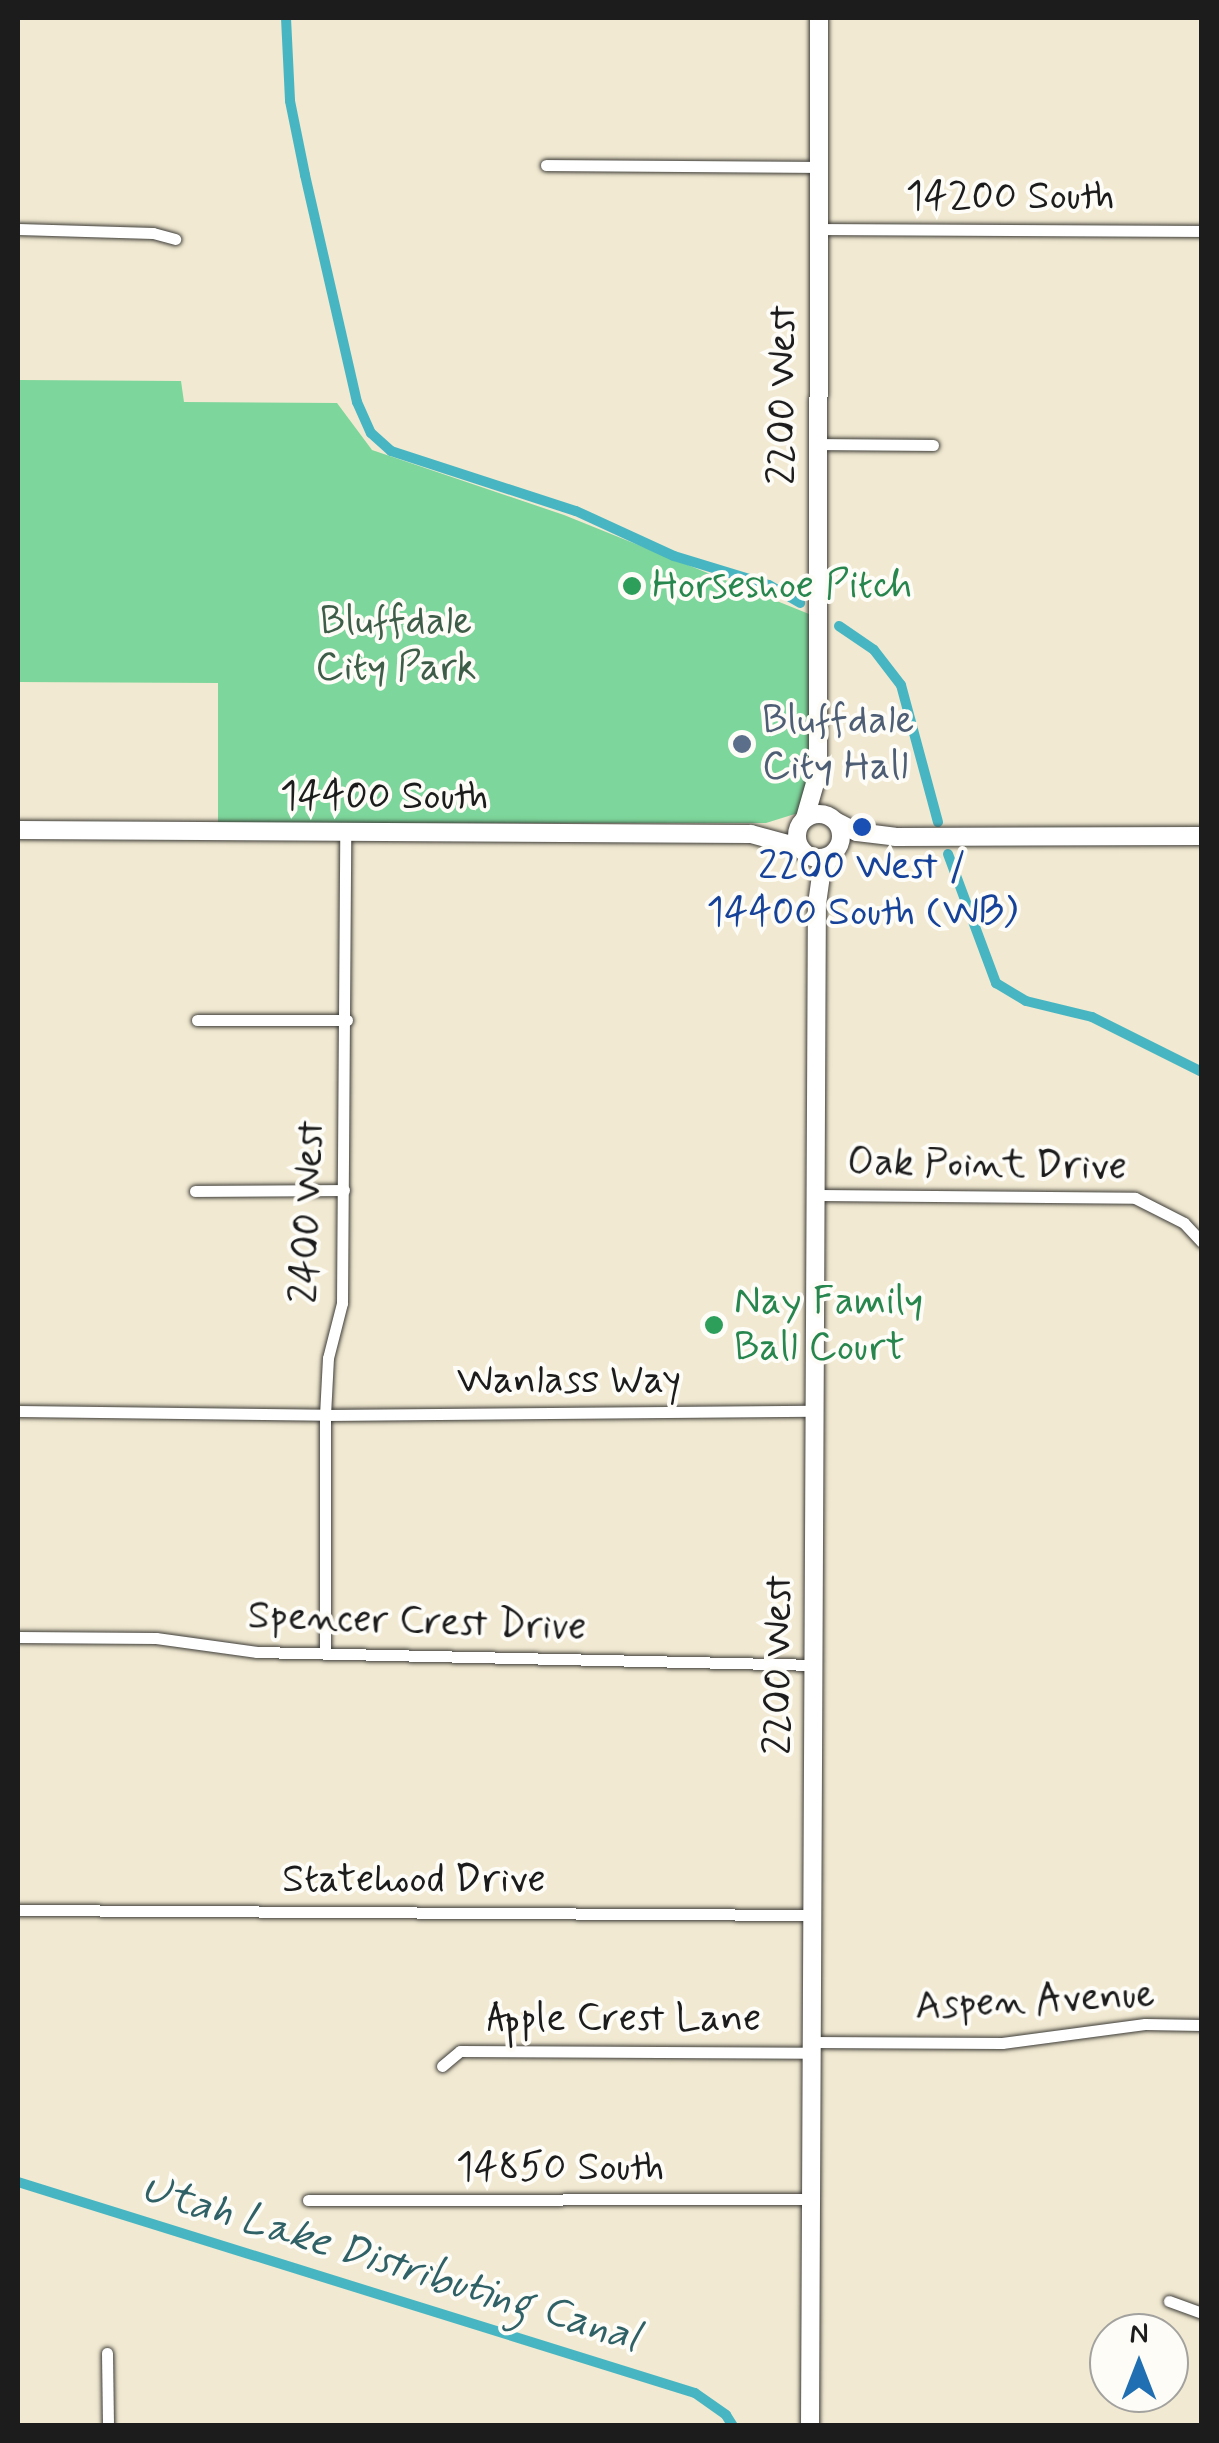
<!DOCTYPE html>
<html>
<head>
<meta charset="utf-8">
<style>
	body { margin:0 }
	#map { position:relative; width:1219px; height:2443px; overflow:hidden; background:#f1e9d1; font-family:Mynerve,sans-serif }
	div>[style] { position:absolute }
	.green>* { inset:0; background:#7dd69b }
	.canal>* { height:10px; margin:-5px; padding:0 5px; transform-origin:5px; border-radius:5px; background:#48b6c2 }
	.roads { filter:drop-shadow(0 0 2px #3c3b37) drop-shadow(0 0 2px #3c3b37) }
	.street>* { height:11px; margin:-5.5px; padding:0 5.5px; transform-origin:5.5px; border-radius:5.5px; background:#fff }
	.secondary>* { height:18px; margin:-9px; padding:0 9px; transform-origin:9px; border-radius:9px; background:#fff }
	.secondary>.ring { margin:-9px; padding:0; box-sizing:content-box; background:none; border:18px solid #fff; border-radius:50% }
	.dots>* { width:28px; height:28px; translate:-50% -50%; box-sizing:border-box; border:5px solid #fdfcf7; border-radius:50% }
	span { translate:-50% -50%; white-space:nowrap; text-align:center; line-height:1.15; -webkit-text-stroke:8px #fdfcf7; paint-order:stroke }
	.street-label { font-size:40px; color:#1c1c1c }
	.leisure-label { font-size:40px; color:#27864d }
	.left { translate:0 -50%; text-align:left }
	.park-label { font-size:40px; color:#3e5d48 }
	.service-label { font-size:40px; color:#4e5e75 }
	.transit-label { font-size:40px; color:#164399 }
	.water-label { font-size:42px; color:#306167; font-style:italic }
	.frame { position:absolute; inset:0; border:20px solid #1c1c1c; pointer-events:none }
	.north { position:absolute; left:1089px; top:2313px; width:100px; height:100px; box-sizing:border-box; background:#fdfcf7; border:2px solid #a3a29f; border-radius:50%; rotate:0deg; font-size:28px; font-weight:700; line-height:40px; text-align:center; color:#1c1c1c }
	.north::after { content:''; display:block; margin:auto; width:35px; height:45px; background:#1f6fb2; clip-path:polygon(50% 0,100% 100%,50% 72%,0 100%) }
</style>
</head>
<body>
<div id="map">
	<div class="green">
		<i style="clip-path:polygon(18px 380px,181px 381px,184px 402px,337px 403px,372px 450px,564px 515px,809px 614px,811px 781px,798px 813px,766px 823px,218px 823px,218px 683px,18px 682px)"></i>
	</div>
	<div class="canal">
		<i style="left:286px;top:18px;width:83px;rotate:87.2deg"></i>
		<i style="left:290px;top:101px;width:76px;rotate:78.5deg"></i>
		<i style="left:305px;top:175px;width:233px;rotate:77.1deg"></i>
		<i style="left:357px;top:402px;width:34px;rotate:66deg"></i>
		<i style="left:371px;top:433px;width:27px;rotate:42deg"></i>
		<i style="left:391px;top:451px;width:194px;rotate:18deg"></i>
		<i style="left:576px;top:511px;width:108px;rotate:24.7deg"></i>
		<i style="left:674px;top:556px;width:99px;rotate:17deg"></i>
		<i style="left:769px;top:585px;width:36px;rotate:30deg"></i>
		<i style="left:839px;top:626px;width:42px;rotate:34.4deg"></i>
		<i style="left:874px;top:650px;width:44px;rotate:52.4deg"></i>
		<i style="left:901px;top:685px;width:142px;rotate:74.9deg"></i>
		<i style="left:948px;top:854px;width:138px;rotate:69.6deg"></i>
		<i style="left:996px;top:983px;width:35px;rotate:31deg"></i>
		<i style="left:1026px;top:1001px;width:68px;rotate:13.6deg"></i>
		<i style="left:1092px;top:1017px;width:123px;rotate:26.6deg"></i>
		<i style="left:18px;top:2182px;width:709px;rotate:17.31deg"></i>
		<i style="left:695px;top:2393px;width:38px;rotate:35deg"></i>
		<i style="left:726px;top:2415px;width:13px;rotate:58deg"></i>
	</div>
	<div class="roads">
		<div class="street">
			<i style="left:546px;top:165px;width:273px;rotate:0.4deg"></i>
			<i style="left:18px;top:229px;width:135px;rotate:1.7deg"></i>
			<i style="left:153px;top:233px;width:23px;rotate:15deg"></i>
			<i style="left:819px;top:229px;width:383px;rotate:0.3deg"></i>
			<i style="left:817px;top:444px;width:116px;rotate:0.5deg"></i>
			<i style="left:197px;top:1020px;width:150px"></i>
			<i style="left:195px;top:1191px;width:149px;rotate:-0.4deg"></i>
			<i style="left:819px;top:1195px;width:316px;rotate:0.5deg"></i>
			<i style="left:1135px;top:1198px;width:55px;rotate:27deg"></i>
			<i style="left:1184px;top:1223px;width:26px;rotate:47deg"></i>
			<i style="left:18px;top:1411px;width:307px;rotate:0.7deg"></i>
			<i style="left:325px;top:1415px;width:489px;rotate:-0.5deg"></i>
			<i style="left:18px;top:1637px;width:138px;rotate:0.4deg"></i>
			<i style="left:156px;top:1638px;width:102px;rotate:7.9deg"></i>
			<i style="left:257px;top:1652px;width:558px;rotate:1.33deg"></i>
			<i style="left:325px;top:1652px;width:237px;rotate:-90deg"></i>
			<i style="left:325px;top:1415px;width:57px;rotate:-87deg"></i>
			<i style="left:328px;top:1358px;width:57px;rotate:-75.7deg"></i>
			<i style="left:342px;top:1303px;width:471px;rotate:-89.6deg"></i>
			<i style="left:18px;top:1910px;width:793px;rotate:0.36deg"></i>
			<i style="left:812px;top:2042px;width:190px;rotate:0.3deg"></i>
			<i style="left:1002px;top:2043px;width:144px;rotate:-7.6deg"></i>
			<i style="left:1145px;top:2024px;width:57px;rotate:1deg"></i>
			<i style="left:442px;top:2066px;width:23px;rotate:-40deg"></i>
			<i style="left:460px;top:2051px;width:351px;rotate:0.3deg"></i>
			<i style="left:308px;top:2200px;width:504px;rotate:-0.11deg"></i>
			<i style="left:1169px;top:2301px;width:35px;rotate:20deg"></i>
			<i style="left:107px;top:2353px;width:73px;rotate:89.2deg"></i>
		</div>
		<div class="secondary">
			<i class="ring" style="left:797px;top:814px;width:26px;height:26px"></i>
			<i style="left:805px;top:818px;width:47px;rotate:-73.9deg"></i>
			<i style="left:818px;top:773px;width:755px;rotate:-89.92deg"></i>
			<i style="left:837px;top:822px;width:22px;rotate:27deg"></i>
			<i style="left:857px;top:832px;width:38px;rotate:7deg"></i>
			<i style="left:895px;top:837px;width:307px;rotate:-0.2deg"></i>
			<i style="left:18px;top:830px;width:733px;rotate:0.31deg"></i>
			<i style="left:751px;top:834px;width:50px;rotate:15.2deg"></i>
			<i style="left:810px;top:2426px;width:1522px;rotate:-89.74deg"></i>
			<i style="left:817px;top:904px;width:29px;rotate:-82deg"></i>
			<i style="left:821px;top:875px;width:22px;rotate:-63deg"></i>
		</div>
	</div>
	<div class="dots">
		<i style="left:632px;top:586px;background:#2e9e5b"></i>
		<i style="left:742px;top:744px;background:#5c6f8a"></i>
		<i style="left:862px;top:827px;background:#1a4fb4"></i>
		<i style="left:714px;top:1325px;background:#2e9e5b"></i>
	</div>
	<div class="street-label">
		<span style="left:1010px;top:197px">14200 South</span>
		<span style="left:783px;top:395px;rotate:-90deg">2200 West</span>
		<span style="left:384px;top:797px">14400 South</span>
		<span style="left:987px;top:1165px;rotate:1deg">Oak Point Drive</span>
		<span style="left:308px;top:1212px;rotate:-88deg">2400 West</span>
		<span style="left:569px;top:1381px">Wanlass Way</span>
		<span style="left:417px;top:1622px;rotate:2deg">Spencer Crest Drive</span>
		<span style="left:779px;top:1665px;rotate:-90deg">2200 West</span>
		<span style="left:414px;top:1880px">Statehood Drive</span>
		<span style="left:1035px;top:2001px;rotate:-3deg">Aspen Avenue</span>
		<span style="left:624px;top:2019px">Apple Crest Lane</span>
		<span style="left:560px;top:2168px">14850 South</span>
	</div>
	<div class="leisure-label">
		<span class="left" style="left:652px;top:586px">Horseshoe Pitch</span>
		<span class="left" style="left:734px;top:1325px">Nay Family<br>Ball Court</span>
	</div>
	<div class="park-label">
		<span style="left:396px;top:645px">Bluffdale<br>City Park</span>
	</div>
	<div class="service-label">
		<span class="left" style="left:762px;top:744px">Bluffdale<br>City Hall</span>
	</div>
	<div class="transit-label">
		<span style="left:862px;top:890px">2200 West /<br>14400 South (WB)</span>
	</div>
	<div class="water-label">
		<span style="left:390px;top:2264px;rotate:17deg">Utah Lake Distributing Canal</span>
	</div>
	<div class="frame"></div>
	<div class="north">N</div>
</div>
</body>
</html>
